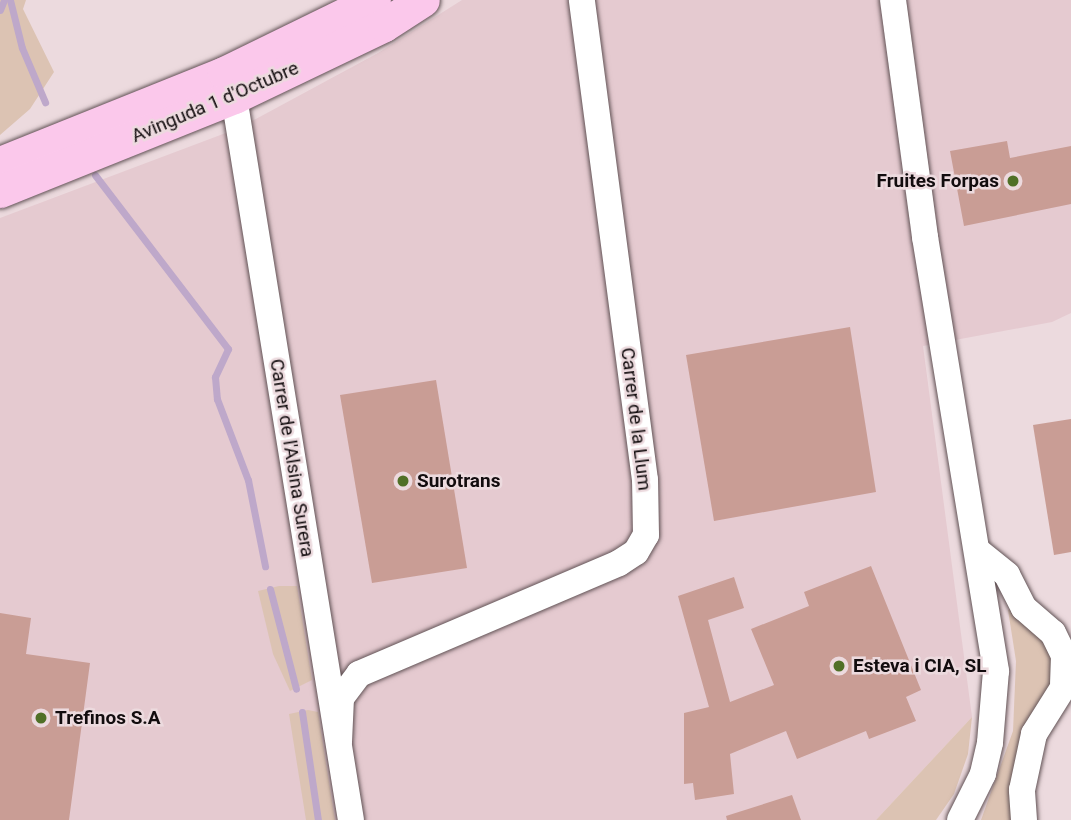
<!DOCTYPE html>
<html>
<head>
<meta charset="utf-8">
<style>
	body { margin:0 }
	#map { position:relative; width:1071px; height:820px; overflow:hidden; background:#ecdade; font-family:Roboto,sans-serif }
	div>[style] { position:absolute }
	.built>* { inset:0; background:#e5cad0 }
	.green>* { inset:0; background:#dcc3b3 }
	.stream>* { height:7px; margin:-3.5px; padding:0 3.5px; transform-origin:3.5px; border-radius:3.5px; background:#bea8ca }
	.building>* { inset:0; background:#c99d95 }
	.roads { filter:drop-shadow(0 0 2px #615255) drop-shadow(0 0 2px #615255) }
	.minor>* { height:26px; margin:-13px; padding:0 13px; transform-origin:13px; border-radius:13px; background:#fff }
	.major>* { height:33px; margin:-16.5px; padding:0 16.5px; transform-origin:16.5px; border-radius:16.5px; background:#fbc8eb }
	.dots>* { width:19px; height:19px; translate:-50% -50%; box-sizing:border-box; border:4px solid #ecdade; border-radius:50% }
	span { translate:-50% -50%; white-space:nowrap; text-align:center; line-height:1.15; -webkit-text-stroke:5px #ecdade; paint-order:stroke }
	.street-label { font-size:19px; color:#120c0e }
	.poi-label { font-size:19px; color:#120c0e; font-weight:700 }
	.right { translate:-100% -50%; text-align:right }
	.left { translate:0 -50%; text-align:left }
</style>
</head>
<body>
<div id="map">
	<div class="built">
		<i style="clip-path:polygon(462px 0,1071px 0,1071px 313px,1052px 322px,923px 346px,972px 717px,876px 820px,0 820px,0 218px,239px 128px,378px 53px)"></i>
	</div>
	<div class="green">
		<i style="clip-path:polygon(0 0,26px 0,23px 9px,54px 72px,30px 109px,0 135px)"></i>
		<i style="clip-path:polygon(279px 586px,297px 586px,312px 680px,290px 691px,273px 654px,258px 591px)"></i>
		<i style="clip-path:polygon(1015px 608px,1029px 619px,1057px 665px,1016px 820px,981px 820px,1013px 731px,1016px 661px,1008px 610px)"></i>
		<i style="clip-path:polygon(308px 710px,318px 712px,335px 820px,306px 820px,289px 714px)"></i>
		<i style="clip-path:polygon(972px 717px,968px 754px,954px 794px,936px 820px,876px 820px)"></i>
	</div>
	<div class="stream">
		<i style="left:10px;top:0;width:49px;rotate:76deg"></i>
		<i style="left:22px;top:48px;width:59px;rotate:66.9deg"></i>
		<i style="left:0;top:10px;width:11px;rotate:-68deg"></i>
		<i style="left:95px;top:175px;width:219px;rotate:52.6deg"></i>
		<i style="left:228px;top:349px;width:31px;rotate:115deg"></i>
		<i style="left:215px;top:377px;width:22px;rotate:85deg"></i>
		<i style="left:217px;top:399px;width:87px;rotate:69.1deg"></i>
		<i style="left:248px;top:480px;width:88px;rotate:78.8deg"></i>
		<i style="left:270px;top:589px;width:103px;rotate:75.4deg"></i>
		<i style="left:302px;top:712px;width:109px;rotate:81.6deg"></i>
	</div>
	<div class="building">
		<i style="clip-path:polygon(1007px 141px,1010px 158px,1071px 146px,1071px 204px,964px 226px,950px 151px)"></i>
		<i style="clip-path:polygon(850px 327px,876px 492px,714px 521px,686px 355px)"></i>
		<i style="clip-path:polygon(436px 380px,467px 568px,372px 583px,340px 395px)"></i>
		<i style="clip-path:polygon(1071px 419px,1071px 552px,1054px 555px,1033px 425px)"></i>
		<i style="clip-path:polygon(871px 566px,921px 690px,906px 697px,916px 721px,869px 739px,866px 731px,797px 759px,786px 731px,730px 754px,734px 794px,695px 800px,693px 783px,684px 784px,684px 713px,709px 707px,678px 596px,734px 577px,744px 608px,708px 620px,730px 702px,774px 685px,751px 629px,809px 606px,804px 592px)"></i>
		<i style="clip-path:polygon(0 613px,31px 618px,26px 654px,90px 663px,69px 820px,0 820px)"></i>
		<i style="clip-path:polygon(792px 795px,801px 820px,727px 820px,726px 816px)"></i>
	</div>
	<div class="roads">
		<div class="minor">
			<i style="left:893px;top:0;width:239px;rotate:82.3deg"></i>
			<i style="left:925px;top:237px;width:440px;rotate:80.7deg"></i>
			<i style="left:996px;top:671px;width:72px;rotate:94.8deg"></i>
			<i style="left:990px;top:743px;width:32px;rotate:103deg"></i>
			<i style="left:983px;top:774px;width:51px;rotate:116.6deg"></i>
			<i style="left:234px;top:97px;width:732px;rotate:80.81deg"></i>
			<i style="left:979px;top:552px;width:36px;rotate:39deg"></i>
			<i style="left:1007px;top:575px;width:37px;rotate:63deg"></i>
			<i style="left:1024px;top:608px;width:38px;rotate:41deg"></i>
			<i style="left:1053px;top:633px;width:25px;rotate:64deg"></i>
			<i style="left:1064px;top:656px;width:27px;rotate:92deg"></i>
			<i style="left:339px;top:742px;width:44px;rotate:-87.4deg"></i>
			<i style="left:341px;top:698px;width:30px;rotate:-53deg"></i>
			<i style="left:359px;top:674px;width:283px;rotate:-23.1deg"></i>
			<i style="left:619px;top:563px;width:20px;rotate:-33deg"></i>
			<i style="left:636px;top:552px;width:20px;rotate:-60deg"></i>
			<i style="left:646px;top:535px;width:55px;rotate:-91deg"></i>
			<i style="left:645px;top:480px;width:484px;rotate:-97.5deg"></i>
			<i style="left:1024px;top:820px;width:30px;rotate:-94deg"></i>
			<i style="left:1022px;top:790px;width:57px;rotate:-77.9deg"></i>
			<i style="left:1034px;top:734px;width:70px;rotate:-57.9deg"></i>
		</div>
		<div class="major">
			<i style="left:0;top:163px;width:241px;rotate:-21.9deg"></i>
			<i style="left:224px;top:73px;width:167px;rotate:-26deg"></i>
			<i style="left:0;top:191px;width:252px;rotate:-21.9deg"></i>
			<i style="left:234px;top:97px;width:166px;rotate:-25.6deg"></i>
			<i style="left:384px;top:25px;width:46px;rotate:-32.7deg"></i>
		</div>
	</div>
	<div class="dots">
		<i style="left:1013px;top:181px;background:#507027"></i>
		<i style="left:403px;top:481px;background:#507027"></i>
		<i style="left:839px;top:666px;background:#507027"></i>
		<i style="left:41px;top:718px;background:#507027"></i>
	</div>
	<div class="street-label">
		<span style="left:215px;top:102px;rotate:-23deg">Avinguda 1 d'Octubre</span>
		<span style="left:636px;top:419px;rotate:83deg">Carrer de la Llum</span>
		<span style="left:292px;top:458px;rotate:81deg">Carrer de l'Alsina Surera</span>
	</div>
	<div class="poi-label">
		<span class="right" style="left:999px;top:181px">Fruites Forpas</span>
		<span class="left" style="left:417px;top:481px">Surotrans</span>
		<span class="left" style="left:853px;top:666px">Esteva i CIA, SL</span>
		<span class="left" style="left:55px;top:718px">Trefinos S.A</span>
	</div>
</div>
</body>
</html>
